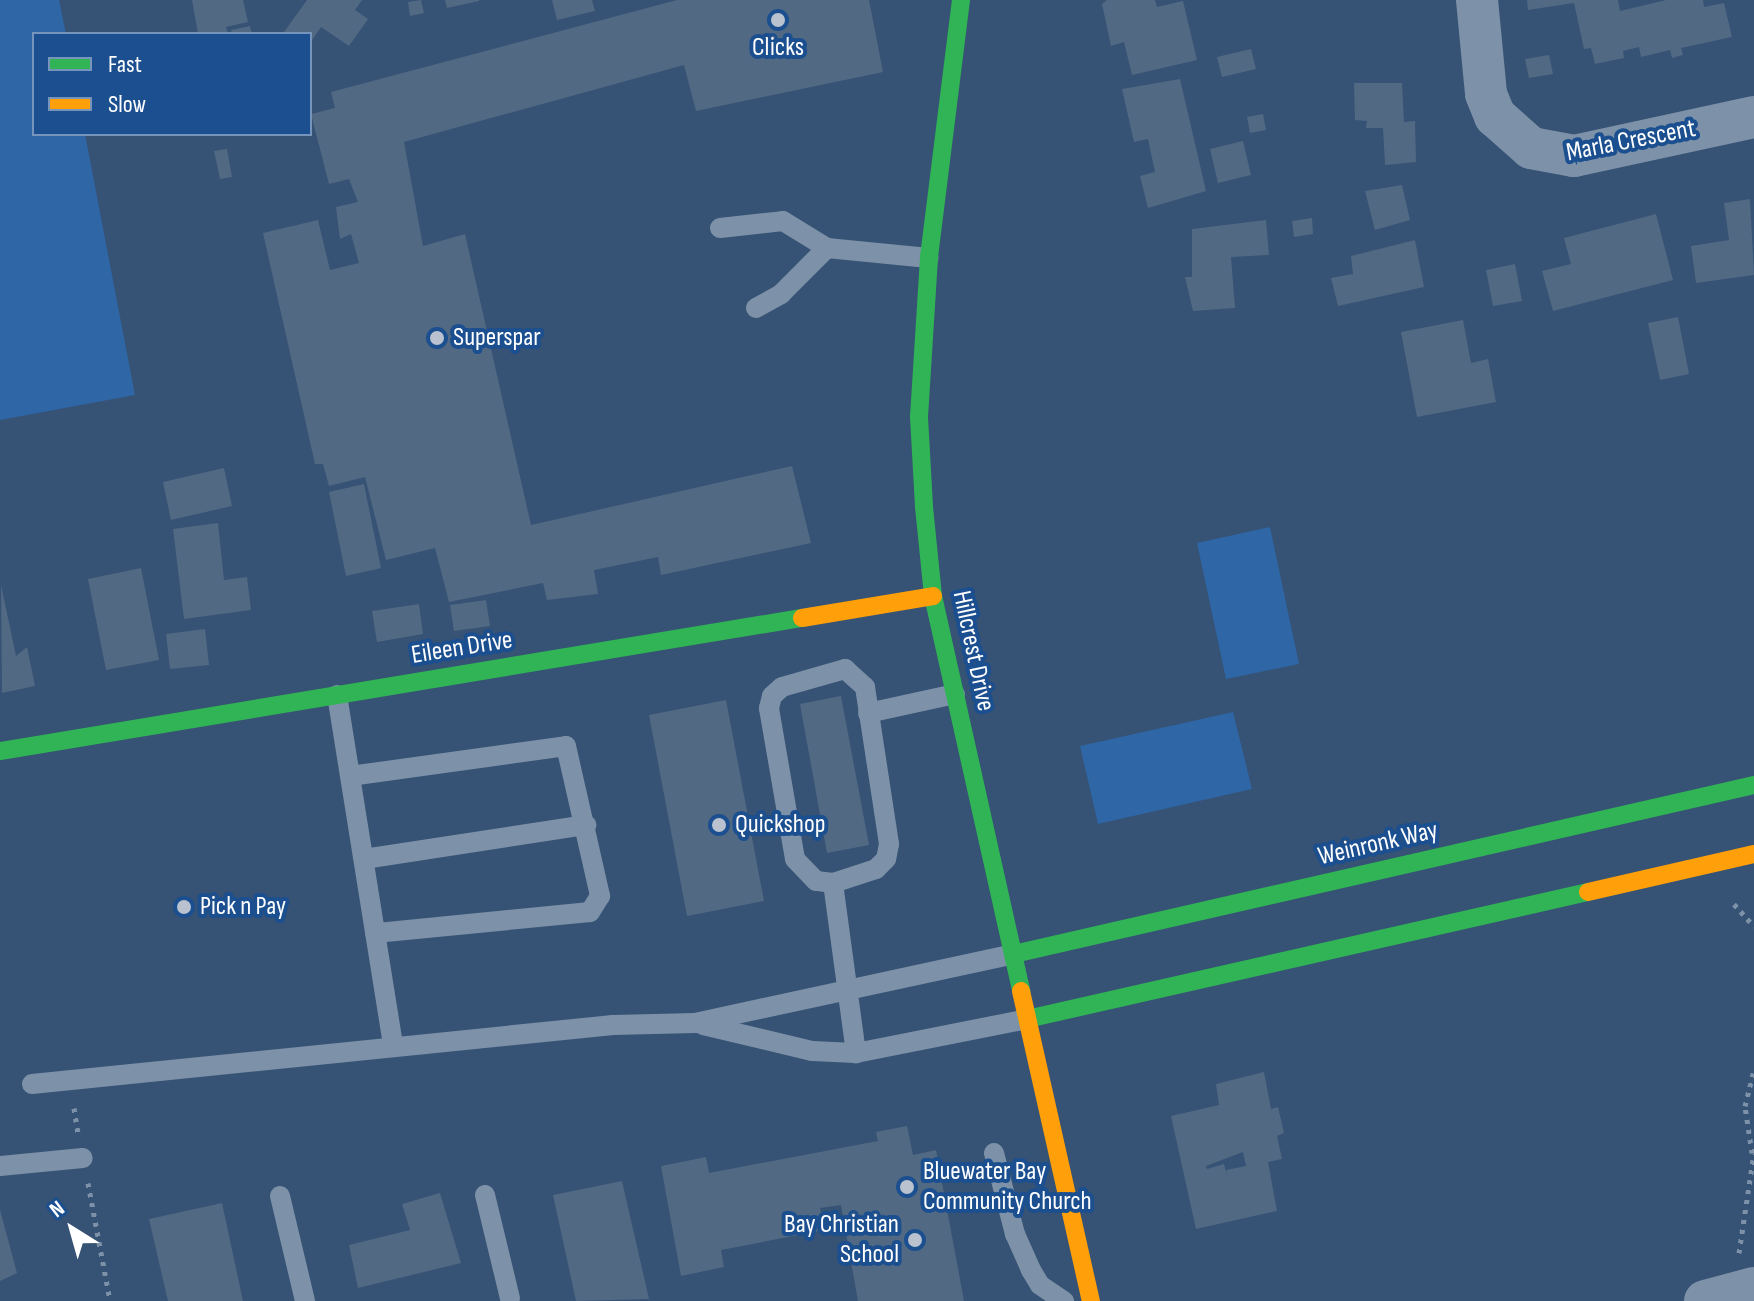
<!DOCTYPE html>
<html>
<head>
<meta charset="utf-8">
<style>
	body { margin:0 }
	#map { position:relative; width:1754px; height:1301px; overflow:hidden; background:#365274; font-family:"Sofia Sans Condensed",sans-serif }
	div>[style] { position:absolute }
	.green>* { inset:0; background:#2f66a5 }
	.building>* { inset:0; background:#526984 }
	.path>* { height:5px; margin-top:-2.5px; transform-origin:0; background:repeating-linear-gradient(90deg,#7d92a8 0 4px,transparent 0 10px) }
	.lane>* { height:20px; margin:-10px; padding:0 10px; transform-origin:10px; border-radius:10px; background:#7d92a8 }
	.street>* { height:42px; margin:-21px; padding:0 21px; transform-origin:21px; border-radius:21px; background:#7d92a8 }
	.fast>* { height:18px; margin:-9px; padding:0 9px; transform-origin:9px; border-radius:9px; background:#30b455 }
	.slow>* { height:18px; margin:-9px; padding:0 9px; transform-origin:9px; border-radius:9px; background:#ff9f0a }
	.dots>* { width:22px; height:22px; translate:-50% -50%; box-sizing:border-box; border:4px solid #1b4f8f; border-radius:50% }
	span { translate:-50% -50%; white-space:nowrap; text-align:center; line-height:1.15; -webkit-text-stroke:8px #1b4f8f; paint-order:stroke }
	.poi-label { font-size:26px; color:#fff }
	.left { translate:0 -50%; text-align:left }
	.right { translate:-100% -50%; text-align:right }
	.street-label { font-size:26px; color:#fff }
	.legend { position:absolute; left:32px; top:32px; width:280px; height:104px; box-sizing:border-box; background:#1b4f8f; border:2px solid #7695bc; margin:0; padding:10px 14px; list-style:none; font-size:24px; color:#fff }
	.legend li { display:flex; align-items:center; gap:16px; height:40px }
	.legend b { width:40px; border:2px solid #7695bc }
	.north { position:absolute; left:32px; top:1189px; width:80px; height:80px; -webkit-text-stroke:6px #1b4f8f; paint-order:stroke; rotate:323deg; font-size:22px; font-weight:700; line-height:32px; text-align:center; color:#fff }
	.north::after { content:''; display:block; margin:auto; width:28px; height:36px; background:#fff; clip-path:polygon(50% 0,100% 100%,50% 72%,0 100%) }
</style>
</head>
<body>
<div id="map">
	<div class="green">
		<i style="clip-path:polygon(0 0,59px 0,66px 34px,34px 34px,34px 134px,85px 134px,135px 395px,0 420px)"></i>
		<i style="clip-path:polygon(1270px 527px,1299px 664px,1226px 679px,1197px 543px)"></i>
		<i style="clip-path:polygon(1233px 712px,1252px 789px,1098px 824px,1080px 746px)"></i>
	</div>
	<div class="building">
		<i style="clip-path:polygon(192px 0,243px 0,248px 22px,226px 27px,228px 34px,198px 34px)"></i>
		<i style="clip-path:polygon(307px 0,362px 0,355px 10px,368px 19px,349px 46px,321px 27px,310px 43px,310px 34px,284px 32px)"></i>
		<i style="clip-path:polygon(421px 0,424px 13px,410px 16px,408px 2px)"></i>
		<i style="clip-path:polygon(445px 0,479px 0,479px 1px,447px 8px)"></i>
		<i style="clip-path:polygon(552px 0,592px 0,595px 11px,557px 20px)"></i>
		<i style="clip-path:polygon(677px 0,869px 0,883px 72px,696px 111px,684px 65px,404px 142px,423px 246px,465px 234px,531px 525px,792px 466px,811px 543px,661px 575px,658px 557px,594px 570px,598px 594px,547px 600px,543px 583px,449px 602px,435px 548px,386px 560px,365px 477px,329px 486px,323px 464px,315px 464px,263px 233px,318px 220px,330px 270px,359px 263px,351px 234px,340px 239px,336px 207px,358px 202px,349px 179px,329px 184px,311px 114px,335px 108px,331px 92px)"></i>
		<i style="clip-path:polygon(1107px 0,1155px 0,1157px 7px,1183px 1px,1197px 60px,1132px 75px,1124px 42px,1111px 46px,1102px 4px)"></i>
		<i style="clip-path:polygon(1527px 0,1618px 0,1620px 11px,1666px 0,1703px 0,1704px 7px,1724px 3px,1732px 37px,1681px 48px,1683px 55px,1672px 58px,1670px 50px,1641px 57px,1639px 47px,1623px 51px,1624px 58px,1595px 64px,1591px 48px,1584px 49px,1574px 3px,1528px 10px)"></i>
		<i style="clip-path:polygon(250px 26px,252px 34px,232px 34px,231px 30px)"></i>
		<i style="clip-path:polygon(1251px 49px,1256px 69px,1222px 77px,1217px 57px)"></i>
		<i style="clip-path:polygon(1549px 55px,1553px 74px,1529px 78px,1525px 59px)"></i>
		<i style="clip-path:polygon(1180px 79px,1206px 191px,1148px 208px,1140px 176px,1155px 172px,1148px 139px,1134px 142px,1122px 89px)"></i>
		<i style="clip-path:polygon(1354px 83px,1402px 83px,1404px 122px,1415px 121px,1416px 162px,1385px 165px,1383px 128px,1366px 128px,1367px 121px,1355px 120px)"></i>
		<i style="clip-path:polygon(1263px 114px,1266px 130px,1250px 133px,1247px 117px)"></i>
		<i style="clip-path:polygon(1243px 141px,1251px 175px,1218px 183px,1210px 149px)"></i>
		<i style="clip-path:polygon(227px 149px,232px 177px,220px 179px,214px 151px)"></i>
		<i style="clip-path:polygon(1402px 185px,1410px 220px,1375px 230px,1365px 191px)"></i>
		<i style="clip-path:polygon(1750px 199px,1754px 275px,1696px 283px,1691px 246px,1729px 240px,1724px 203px)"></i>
		<i style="clip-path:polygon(1656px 214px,1673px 280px,1553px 311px,1542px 271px,1571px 264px,1564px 238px)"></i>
		<i style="clip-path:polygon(1312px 218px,1313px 234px,1294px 237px,1292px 221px)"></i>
		<i style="clip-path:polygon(1266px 220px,1269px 255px,1231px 257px,1235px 308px,1193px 311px,1185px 277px,1192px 277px,1192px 229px)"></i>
		<i style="clip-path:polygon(1415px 240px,1424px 287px,1338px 306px,1331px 278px,1353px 274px,1351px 256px)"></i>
		<i style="clip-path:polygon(1515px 264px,1522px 301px,1493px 306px,1486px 270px)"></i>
		<i style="clip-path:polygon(1678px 317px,1689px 374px,1660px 380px,1648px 323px)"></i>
		<i style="clip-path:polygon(1463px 320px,1471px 363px,1488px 359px,1496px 402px,1417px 417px,1401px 332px)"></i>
		<i style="clip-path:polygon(224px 468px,232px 506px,171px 520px,163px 482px)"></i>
		<i style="clip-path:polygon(364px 484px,381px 568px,346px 576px,329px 492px)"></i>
		<i style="clip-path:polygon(218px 523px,224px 580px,247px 577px,251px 610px,184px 619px,173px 529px)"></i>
		<i style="clip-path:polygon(141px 568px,159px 660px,106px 670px,88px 579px)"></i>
		<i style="clip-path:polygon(1px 585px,16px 656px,27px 647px,35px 686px,2px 693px)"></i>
		<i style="clip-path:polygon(486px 600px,490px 626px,454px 631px,450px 605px)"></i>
		<i style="clip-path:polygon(419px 604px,423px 634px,377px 642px,372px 611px)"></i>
		<i style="clip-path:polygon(205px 629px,209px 665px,170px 669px,166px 634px)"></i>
		<i style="clip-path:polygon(841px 696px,869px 845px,827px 853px,800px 704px)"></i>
		<i style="clip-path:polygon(726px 700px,764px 901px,687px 916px,649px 715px)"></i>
		<i style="clip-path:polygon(evenodd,1264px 1072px,1271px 1109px,1278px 1107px,1284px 1133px,1277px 1136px,1282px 1159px,1268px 1162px,1277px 1211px,1196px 1229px,1171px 1116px,1219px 1105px,1216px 1084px,1264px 1072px,1243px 1152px,1246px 1166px,1226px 1170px,1228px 1180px,1224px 1164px,1207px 1169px,1206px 1166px,1243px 1152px)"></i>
		<i style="clip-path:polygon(907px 1126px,913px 1155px,936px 1150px,964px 1301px,858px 1301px,841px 1205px,820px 1208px,824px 1230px,721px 1250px,724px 1267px,681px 1276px,661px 1166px,706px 1157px,709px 1173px,878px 1141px,876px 1132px)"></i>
		<i style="clip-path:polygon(622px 1181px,649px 1299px,576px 1301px,553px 1195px)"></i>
		<i style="clip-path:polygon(440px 1193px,461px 1263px,358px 1288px,349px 1245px,410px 1230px,402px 1204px)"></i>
		<i style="clip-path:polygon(222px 1203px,243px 1301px,168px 1301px,149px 1219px)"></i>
		<i style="clip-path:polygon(0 1210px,17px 1273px,0 1281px)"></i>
	</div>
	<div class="path">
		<i style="left:1734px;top:904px;width:30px;rotate:48deg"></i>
		<i style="left:74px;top:1108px;width:25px;rotate:81deg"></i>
		<i style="left:1752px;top:1153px;width:48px;rotate:-98.5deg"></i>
		<i style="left:1745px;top:1106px;width:37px;rotate:-76deg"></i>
		<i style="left:88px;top:1183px;width:120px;rotate:79.4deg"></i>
		<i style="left:1739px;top:1253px;width:101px;rotate:-81.5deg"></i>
	</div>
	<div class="lane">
		<i style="left:720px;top:228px;width:63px;rotate:-6.3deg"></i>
		<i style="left:783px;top:221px;width:52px;rotate:31.5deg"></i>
		<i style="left:827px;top:248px;width:102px;rotate:5.6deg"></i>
		<i style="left:756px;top:308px;width:29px;rotate:-29deg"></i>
		<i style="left:781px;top:294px;width:65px;rotate:-45deg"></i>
		<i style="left:845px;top:669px;width:27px;rotate:42deg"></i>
		<i style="left:865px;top:687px;width:159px;rotate:81.3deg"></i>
		<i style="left:889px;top:844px;width:15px;rotate:101deg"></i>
		<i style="left:886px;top:859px;width:14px;rotate:135deg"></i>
		<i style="left:876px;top:869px;width:45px;rotate:162deg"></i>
		<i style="left:833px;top:883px;width:17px;rotate:-173deg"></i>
		<i style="left:816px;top:881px;width:30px;rotate:-134deg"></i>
		<i style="left:795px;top:859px;width:153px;rotate:-99.8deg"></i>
		<i style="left:769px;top:708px;width:12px;rotate:-76deg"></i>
		<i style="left:772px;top:696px;width:13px;rotate:-42deg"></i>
		<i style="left:782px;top:687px;width:66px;rotate:-15.9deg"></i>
		<i style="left:337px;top:695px;width:354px;rotate:80.9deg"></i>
		<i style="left:868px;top:713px;width:89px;rotate:-12.3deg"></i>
		<i style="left:350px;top:776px;width:218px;rotate:-7.9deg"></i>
		<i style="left:566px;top:746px;width:154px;rotate:77.2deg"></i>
		<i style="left:600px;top:896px;width:19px;rotate:122deg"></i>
		<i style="left:590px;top:912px;width:216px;rotate:174.4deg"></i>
		<i style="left:364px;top:859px;width:225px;rotate:-8.7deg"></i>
		<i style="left:833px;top:883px;width:172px;rotate:82.3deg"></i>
		<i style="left:703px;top:1025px;width:112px;rotate:13.4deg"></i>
		<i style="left:812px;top:1051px;width:44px;rotate:2.6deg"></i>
		<i style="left:856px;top:1053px;width:174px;rotate:-11.2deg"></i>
		<i style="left:32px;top:1084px;width:584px;rotate:-5.8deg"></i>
		<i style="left:613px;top:1025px;width:82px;rotate:-1.4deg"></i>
		<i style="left:695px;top:1023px;width:326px;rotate:-12.2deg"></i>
		<i style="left:994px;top:1153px;width:84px;rotate:75.5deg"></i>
		<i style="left:1015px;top:1234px;width:39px;rotate:66deg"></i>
		<i style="left:1031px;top:1270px;width:17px;rotate:59deg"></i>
		<i style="left:1040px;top:1285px;width:29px;rotate:34deg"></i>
		<i style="left:0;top:1166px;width:83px;rotate:-5.5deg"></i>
		<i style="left:485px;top:1195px;width:106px;rotate:76.4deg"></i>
		<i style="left:280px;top:1196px;width:108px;rotate:76.6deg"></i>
	</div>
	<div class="street">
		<i style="left:1477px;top:0;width:94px;rotate:84.5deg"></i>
		<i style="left:1486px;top:94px;width:24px;rotate:68deg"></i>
		<i style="left:1495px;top:116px;width:48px;rotate:41.6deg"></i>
		<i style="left:1531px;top:148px;width:44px;rotate:10.5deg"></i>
		<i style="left:1574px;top:156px;width:184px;rotate:-12.2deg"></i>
		<i style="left:1705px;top:1301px;width:51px;rotate:-14.9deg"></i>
	</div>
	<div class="fast">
		<i style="left:961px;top:0;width:260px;rotate:97.1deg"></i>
		<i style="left:929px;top:258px;width:159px;rotate:93.6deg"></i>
		<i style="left:919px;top:417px;width:90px;rotate:86.8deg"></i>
		<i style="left:924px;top:507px;width:89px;rotate:84.2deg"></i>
		<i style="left:933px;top:596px;width:405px;rotate:77.4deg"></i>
		<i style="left:0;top:751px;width:813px;rotate:-9.42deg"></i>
		<i style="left:1014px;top:954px;width:759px;rotate:-12.86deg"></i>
		<i style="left:1027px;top:1019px;width:575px;rotate:-12.76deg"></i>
	</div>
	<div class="slow">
		<i style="left:802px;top:618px;width:133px;rotate:-9.5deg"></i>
		<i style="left:1588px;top:892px;width:170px;rotate:-12.9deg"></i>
		<i style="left:1021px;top:991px;width:318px;rotate:77.3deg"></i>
	</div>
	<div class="dots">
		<i style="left:778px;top:20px;background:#b9c2ce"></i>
		<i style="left:437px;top:338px;background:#b9c2ce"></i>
		<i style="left:719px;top:825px;background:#b9c2ce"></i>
		<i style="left:184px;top:907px;background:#b9c2ce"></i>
		<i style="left:907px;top:1187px;background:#b9c2ce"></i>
		<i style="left:915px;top:1240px;background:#b9c2ce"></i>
	</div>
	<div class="poi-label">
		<span style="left:778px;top:48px">Clicks</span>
		<span class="left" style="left:453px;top:338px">Superspar</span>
		<span class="left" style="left:735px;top:825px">Quickshop</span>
		<span class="left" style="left:200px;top:907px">Pick n Pay</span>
		<span class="left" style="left:923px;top:1187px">Bluewater Bay<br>Community Church</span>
		<span class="right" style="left:899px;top:1240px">Bay Christian<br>School</span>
	</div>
	<div class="street-label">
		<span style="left:1631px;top:141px;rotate:-11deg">Marla Crescent</span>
		<span style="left:462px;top:648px;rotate:-9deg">Eileen Drive</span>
		<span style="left:973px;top:651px;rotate:78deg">Hillcrest Drive</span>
		<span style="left:1378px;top:844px;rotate:-13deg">Weinronk Way</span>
	</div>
	<ul class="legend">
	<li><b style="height:10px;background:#30b455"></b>Fast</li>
	<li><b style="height:10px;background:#ff9f0a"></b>Slow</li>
	</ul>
	<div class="north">N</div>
</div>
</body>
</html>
